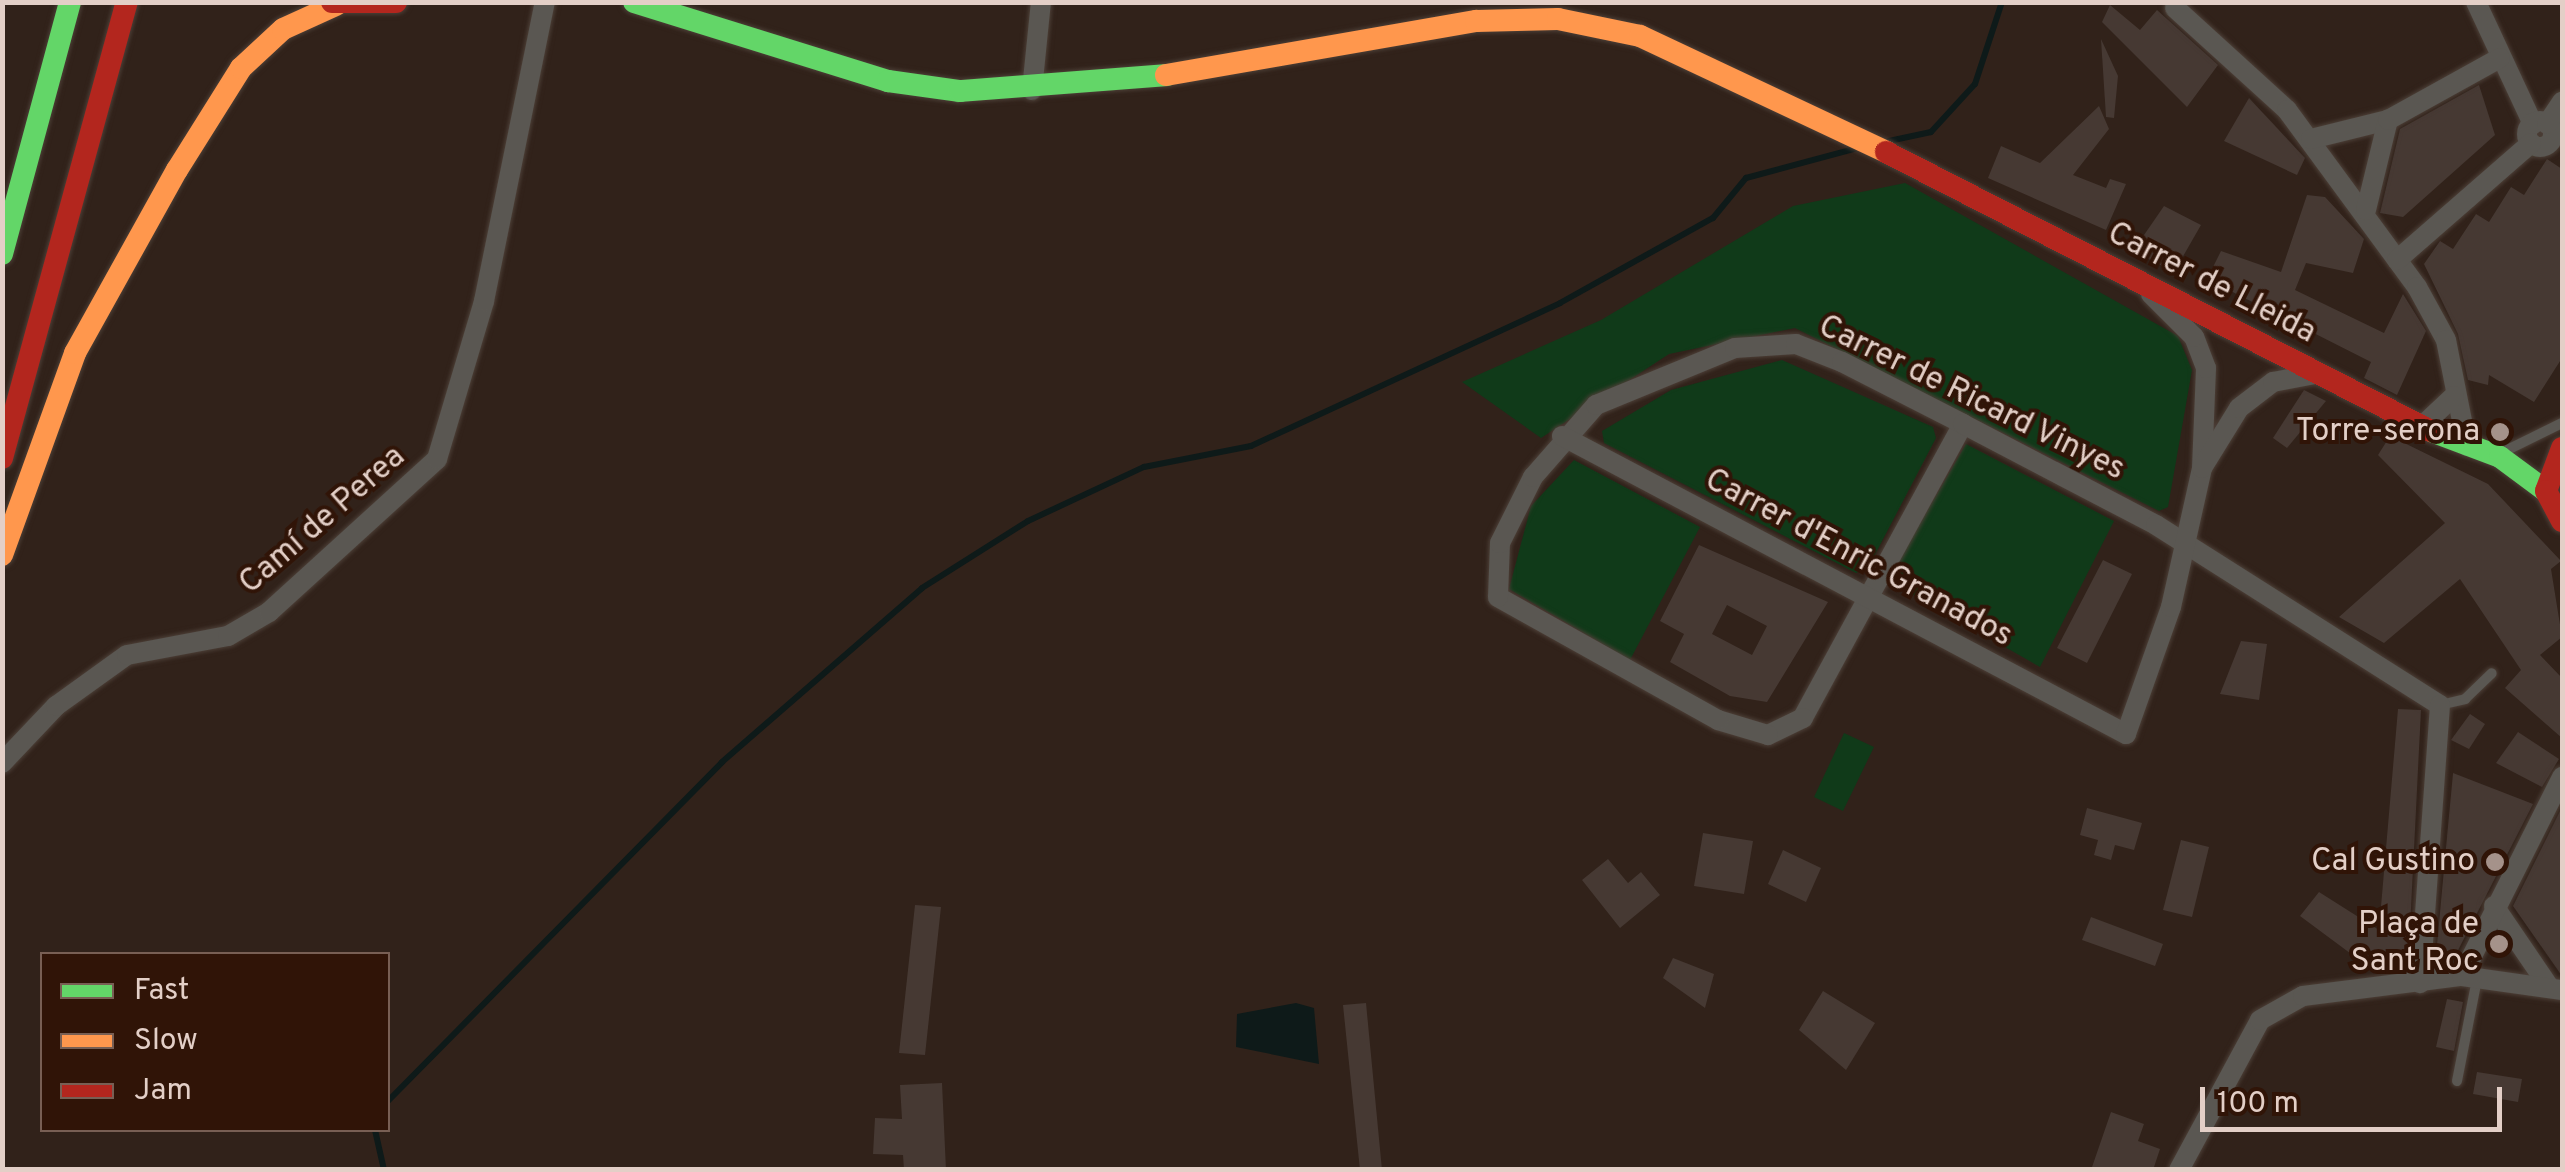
<!DOCTYPE html>
<html>
<head>
<meta charset="utf-8">
<style>
	body { margin:0 }
	#map { position:relative; width:2565px; height:1172px; overflow:hidden; background:#31221a; font-family:Overpass,sans-serif }
	div>[style] { position:absolute }
	.green>* { inset:0; background:#103a19 }
	.water>* { inset:0; background:#0e1a19 }
	.stream>* { height:6px; margin:-3px; padding:0 3px; transform-origin:3px; border-radius:3px; background:#0e1a19 }
	.building>* { inset:0; background:#463933 }
	.roads { filter:drop-shadow(0 0 2px #4c3f37) drop-shadow(0 0 2px #4c3f37) }
	.lane>* { height:10px; margin:-5px; padding:0 5px; transform-origin:5px; border-radius:5px; background:#5a5752 }
	.street>* { height:20px; margin:-10px; padding:0 10px; transform-origin:10px; border-radius:10px; background:#5a5752 }
	.street>.ring { margin:-10px; padding:0; box-sizing:content-box; background:none; border:20px solid #5a5752; border-radius:50% }
	.fast>* { height:22px; margin:-11px; padding:0 11px; transform-origin:11px; border-radius:11px; background:#63d668 }
	.slow>* { height:22px; margin:-11px; padding:0 11px; transform-origin:11px; border-radius:11px; background:#ff974d }
	.jam>* { height:22px; margin:-11px; padding:0 11px; transform-origin:11px; border-radius:11px; background:#b3261e }
	.dots>* { width:28px; height:28px; translate:-50% -50%; box-sizing:border-box; border:5px solid #301407; border-radius:50% }
	span { translate:-50% -50%; white-space:nowrap; text-align:center; line-height:1.15; -webkit-text-stroke:8px #301407; paint-order:stroke }
	.street-label { font-size:32px; color:#e3cfc7 }
	.poi-label { font-size:32px; color:#e3cfc7 }
	.right { translate:-100% -50%; text-align:right }
	.frame { position:absolute; inset:0; border:5px solid #e3cfc7; pointer-events:none }
	.legend { position:absolute; left:40px; top:952px; width:350px; height:180px; box-sizing:border-box; background:#301407; border:2px solid #785f54; margin:0; padding:12px 18px; list-style:none; font-size:30px; color:#e3cfc7 }
	.legend li { display:flex; align-items:center; gap:20px; height:50px }
	.legend b { width:50px; border:2px solid #785f54 }
	.scale { position:absolute; left:2200px; top:1087px; width:302px; height:45px; box-sizing:border-box; border:5px solid #e3cfc7; border-top:0; padding-left:12px; font-size:30px; line-height:35px; white-space:nowrap; color:#e3cfc7; -webkit-text-stroke:8px #301407; paint-order:stroke }
</style>
</head>
<body>
<div id="map">
	<div class="green">
		<i style="clip-path:polygon(1905px 183px,2178px 336px,2192px 370px,2168px 507px,2159px 511px,1795px 328px,1669px 354px,1541px 438px,1462px 382px,1601px 320px,1793px 206px)"></i>
		<i style="clip-path:polygon(1782px 360px,1933px 427px,1936px 438px,1868px 568px,1856px 573px,1604px 443px,1602px 431px,1671px 390px)"></i>
		<i style="clip-path:polygon(1966px 444px,2114px 521px,2040px 667px,1887px 580px)"></i>
		<i style="clip-path:polygon(1574px 460px,1700px 527px,1630px 660px,1509px 589px,1531px 506px)"></i>
		<i style="clip-path:polygon(1844px 733px,1874px 747px,1843px 811px,1814px 797px)"></i>
	</div>
	<div class="water">
		<i style="clip-path:polygon(1296px 1003px,1314px 1008px,1319px 1064px,1236px 1047px,1237px 1014px)"></i>
	</div>
	<div class="stream">
		<i style="left:1889px;top:141px;width:43px;rotate:-12.1deg"></i>
		<i style="left:1931px;top:132px;width:65px;rotate:-47.5deg"></i>
		<i style="left:1975px;top:84px;width:86px;rotate:-71.8deg"></i>
		<i style="left:388px;top:1101px;width:476px;rotate:-45.4deg"></i>
		<i style="left:722px;top:762px;width:265px;rotate:-41deg"></i>
		<i style="left:922px;top:588px;width:125px;rotate:-32.3deg"></i>
		<i style="left:1028px;top:521px;width:128px;rotate:-25deg"></i>
		<i style="left:1144px;top:467px;width:109px;rotate:-11.1deg"></i>
		<i style="left:1251px;top:446px;width:340px;rotate:-24.8deg"></i>
		<i style="left:1560px;top:303px;width:175px;rotate:-29.1deg"></i>
		<i style="left:1713px;top:218px;width:52px;rotate:-50.5deg"></i>
		<i style="left:1746px;top:178px;width:116px;rotate:-15deg"></i>
		<i style="left:375px;top:1130px;width:41px;rotate:77.3deg"></i>
	</div>
	<div class="building">
		<i style="clip-path:polygon(2110px 5px,2140px 30px,2157px 10px,2218px 65px,2187px 107px,2102px 22px)"></i>
		<i style="clip-path:polygon(2101px 39px,2118px 76px,2114px 118px,2106px 117px)"></i>
		<i style="clip-path:polygon(2479px 85px,2495px 135px,2403px 217px,2380px 213px,2400px 129px)"></i>
		<i style="clip-path:polygon(2249px 98px,2305px 158px,2297px 175px,2224px 141px)"></i>
		<i style="clip-path:polygon(2099px 106px,2109px 129px,2073px 175px,2106px 188px,2110px 179px,2126px 184px,2106px 230px,1988px 178px,2001px 146px,2040px 163px)"></i>
		<i style="clip-path:polygon(2547px 159px,2562px 169px,2562px 358px,2534px 402px,2489px 375px,2488px 385px,2468px 380px,2458px 334px,2424px 264px,2440px 241px,2453px 249px,2476px 214px,2489px 222px,2511px 187px,2524px 195px)"></i>
		<i style="clip-path:polygon(2307px 195px,2325px 197px,2364px 239px,2353px 273px,2306px 263px,2295px 290px,2384px 333px,2403px 294px,2426px 331px,2397px 395px,2364px 378px,2371px 362px,2207px 279px,2221px 251px,2281px 272px)"></i>
		<i style="clip-path:polygon(2164px 206px,2201px 225px,2174px 272px,2133px 251px)"></i>
		<i style="clip-path:polygon(2304px 390px,2326px 401px,2287px 448px,2273px 438px)"></i>
		<i style="clip-path:polygon(2390px 436px,2488px 484px,2561px 561px,2551px 569px,2562px 637px,2540px 655px,2562px 678px,2562px 738px,2505px 688px,2521px 670px,2460px 579px,2384px 643px,2339px 617px,2445px 523px,2378px 455px)"></i>
		<i style="clip-path:polygon(evenodd,1699px 545px,1828px 602px,1767px 702px,1730px 696px,1670px 662px,1684px 634px,1660px 621px,1699px 545px,1727px 605px,1767px 626px,1752px 655px,1712px 634px,1727px 605px)"></i>
		<i style="clip-path:polygon(2103px 560px,2132px 574px,2087px 663px,2057px 648px)"></i>
		<i style="clip-path:polygon(2241px 641px,2267px 644px,2259px 700px,2220px 694px)"></i>
		<i style="clip-path:polygon(2398px 709px,2421px 710px,2409px 948px,2396px 968px,2369px 952px,2362px 962px,2300px 916px,2319px 892px,2379px 930px)"></i>
		<i style="clip-path:polygon(2470px 714px,2485px 724px,2469px 749px,2451px 740px)"></i>
		<i style="clip-path:polygon(2518px 732px,2559px 759px,2542px 787px,2496px 763px)"></i>
		<i style="clip-path:polygon(2453px 773px,2533px 804px,2451px 964px,2435px 966px)"></i>
		<i style="clip-path:polygon(2562px 807px,2562px 976px,2513px 906px)"></i>
		<i style="clip-path:polygon(2087px 808px,2142px 823px,2134px 850px,2115px 845px,2111px 860px,2094px 855px,2098px 840px,2080px 835px)"></i>
		<i style="clip-path:polygon(1703px 833px,1753px 841px,1744px 894px,1694px 886px)"></i>
		<i style="clip-path:polygon(2181px 840px,2209px 847px,2192px 917px,2163px 910px)"></i>
		<i style="clip-path:polygon(1783px 850px,1821px 868px,1806px 902px,1768px 884px)"></i>
		<i style="clip-path:polygon(1608px 859px,1628px 883px,1641px 872px,1660px 895px,1620px 928px,1582px 880px)"></i>
		<i style="clip-path:polygon(915px 905px,941px 907px,925px 1055px,899px 1053px)"></i>
		<i style="clip-path:polygon(2091px 917px,2163px 944px,2155px 966px,2082px 940px)"></i>
		<i style="clip-path:polygon(1673px 958px,1714px 974px,1705px 1008px,1663px 978px)"></i>
		<i style="clip-path:polygon(1823px 991px,1875px 1023px,1846px 1070px,1799px 1030px)"></i>
		<i style="clip-path:polygon(2447px 999px,2463px 1002px,2454px 1051px,2436px 1047px)"></i>
		<i style="clip-path:polygon(1366px 1003px,1382px 1170px,1360px 1170px,1343px 1005px)"></i>
		<i style="clip-path:polygon(2477px 1072px,2522px 1079px,2518px 1102px,2473px 1094px)"></i>
		<i style="clip-path:polygon(942px 1083px,946px 1170px,904px 1170px,903px 1155px,873px 1154px,875px 1118px,902px 1119px,900px 1085px)"></i>
		<i style="clip-path:polygon(2111px 1112px,2144px 1124px,2138px 1141px,2160px 1149px,2153px 1170px,2091px 1170px)"></i>
	</div>
	<div class="roads">
		<div class="lane">
			<i style="left:2501px;top:453px;width:68px;rotate:-26.2deg"></i>
			<i style="left:2440px;top:705px;width:26px;rotate:-13deg"></i>
			<i style="left:2465px;top:699px;width:37px;rotate:-44deg"></i>
			<i style="left:2457px;top:1081px;width:104px;rotate:-78.9deg"></i>
		</div>
		<div class="street">
			<i style="left:2476px;top:2px;width:135px;rotate:65deg"></i>
			<i style="left:2175px;top:8px;width:151px;rotate:42.3deg"></i>
			<i style="left:2287px;top:110px;width:220px;rotate:53.7deg"></i>
			<i style="left:2417px;top:287px;width:60px;rotate:61.3deg"></i>
			<i style="left:2446px;top:340px;width:108px;rotate:78.8deg"></i>
			<i style="left:1032px;top:90px;width:88px;rotate:-84.2deg"></i>
			<i class="ring" style="left:2527px;top:121px;width:6px;height:6px"></i>
			<i style="left:2547px;top:124px;width:27px;rotate:-56deg"></i>
			<i style="left:2311px;top:139px;width:79px;rotate:-13.9deg"></i>
			<i style="left:2366px;top:210px;width:93px;rotate:-76.3deg"></i>
			<i style="left:2388px;top:120px;width:128px;rotate:-29deg"></i>
			<i style="left:2397px;top:260px;width:178px;rotate:-41.1deg"></i>
			<i style="left:1963px;top:424px;width:335px;rotate:118.6deg"></i>
			<i style="left:1803px;top:718px;width:39px;rotate:154deg"></i>
			<i style="left:1768px;top:735px;width:52px;rotate:-163.3deg"></i>
			<i style="left:1718px;top:720px;width:252px;rotate:-150.8deg"></i>
			<i style="left:1498px;top:597px;width:54px;rotate:-87.9deg"></i>
			<i style="left:1500px;top:543px;width:74px;rotate:-63.4deg"></i>
			<i style="left:1533px;top:477px;width:96px;rotate:-48.8deg"></i>
			<i style="left:1596px;top:405px;width:150px;rotate:-22.3deg"></i>
			<i style="left:1735px;top:348px;width:61px;rotate:-3.8deg"></i>
			<i style="left:1796px;top:344px;width:49px;rotate:21.4deg"></i>
			<i style="left:1842px;top:362px;width:136px;rotate:27.1deg"></i>
			<i style="left:1963px;top:424px;width:218px;rotate:27.6deg"></i>
			<i style="left:2156px;top:525px;width:336px;rotate:32.4deg"></i>
			<i style="left:2440px;top:705px;width:279px;rotate:94.1deg"></i>
			<i style="left:2421px;top:427px;width:45px;rotate:-43.2deg"></i>
			<i style="left:1562px;top:436px;width:638px;rotate:27.85deg"></i>
			<i style="left:2126px;top:734px;width:135px;rotate:-70.5deg"></i>
			<i style="left:2171px;top:607px;width:142px;rotate:-77.4deg"></i>
			<i style="left:2202px;top:468px;width:100px;rotate:-87.7deg"></i>
			<i style="left:2206px;top:368px;width:33px;rotate:-111deg"></i>
			<i style="left:2194px;top:337px;width:61px;rotate:-135deg"></i>
			<i style="left:2202px;top:468px;width:70px;rotate:-58.3deg"></i>
			<i style="left:2239px;top:408px;width:43px;rotate:-37.4deg"></i>
			<i style="left:2273px;top:382px;width:43px;rotate:-10.8deg"></i>
			<i style="left:2px;top:763px;width:79px;rotate:-46.5deg"></i>
			<i style="left:56px;top:706px;width:87px;rotate:-35.7deg"></i>
			<i style="left:127px;top:655px;width:103px;rotate:-10.7deg"></i>
			<i style="left:228px;top:636px;width:48px;rotate:-30.3deg"></i>
			<i style="left:269px;top:612px;width:227px;rotate:-42.3deg"></i>
			<i style="left:437px;top:459px;width:165px;rotate:-73.4deg"></i>
			<i style="left:484px;top:301px;width:305px;rotate:-78.5deg"></i>
			<i style="left:2494px;top:906px;width:99px;rotate:55.7deg"></i>
			<i style="left:2462px;top:976px;width:223px;rotate:-63.3deg"></i>
			<i style="left:2179px;top:1170px;width:170px;rotate:-61.6deg"></i>
			<i style="left:2260px;top:1020px;width:49px;rotate:-29.2deg"></i>
			<i style="left:2303px;top:996px;width:160px;rotate:-7.2deg"></i>
			<i style="left:2462px;top:976px;width:101px;rotate:8deg"></i>
		</div>
		<div class="fast">
			<i style="left:634px;top:2px;width:266px;rotate:17.3deg"></i>
			<i style="left:888px;top:81px;width:73px;rotate:7.9deg"></i>
			<i style="left:960px;top:91px;width:207px;rotate:-4.4deg"></i>
			<i style="left:2px;top:254px;width:261px;rotate:-74.9deg"></i>
			<i style="left:2431px;top:431px;width:74px;rotate:20.6deg"></i>
			<i style="left:2500px;top:457px;width:57px;rotate:36.5deg"></i>
		</div>
		<div class="slow">
			<i style="left:1166px;top:75px;width:315px;rotate:-9.9deg"></i>
			<i style="left:1476px;top:21px;width:82px;rotate:-1.4deg"></i>
			<i style="left:1558px;top:19px;width:84px;rotate:11.7deg"></i>
			<i style="left:1640px;top:36px;width:272px;rotate:25.2deg"></i>
			<i style="left:2px;top:555px;width:215px;rotate:-70.1deg"></i>
			<i style="left:75px;top:353px;width:210px;rotate:-60.9deg"></i>
			<i style="left:177px;top:170px;width:120px;rotate:-57.9deg"></i>
			<i style="left:241px;top:68px;width:57px;rotate:-42.9deg"></i>
			<i style="left:283px;top:29px;width:58px;rotate:-24.4deg"></i>
		</div>
		<div class="jam">
			<i style="left:332px;top:2px;width:64px"></i>
			<i style="left:1886px;top:152px;width:612px;rotate:27.11deg"></i>
			<i style="left:2562px;top:448px;width:46px;rotate:110.4deg"></i>
			<i style="left:2546px;top:491px;width:34px;rotate:62deg"></i>
			<i style="left:2px;top:458px;width:473px;rotate:-74.7deg"></i>
		</div>
	</div>
	<div class="dots">
		<i style="left:2500px;top:432px;background:#a5928a"></i>
		<i style="left:2495px;top:862px;background:#a5928a"></i>
		<i style="left:2499px;top:944px;background:#a5928a"></i>
	</div>
	<div class="street-label">
		<span style="left:2211px;top:284px;rotate:27deg">Carrer de Lleida</span>
		<span style="left:1971px;top:399px;rotate:26deg">Carrer de Ricard Vinyes</span>
		<span style="left:323px;top:521px;rotate:-41deg">Camí de Perea</span>
		<span style="left:1858px;top:559px;rotate:28deg">Carrer d'Enric Granados</span>
	</div>
	<div class="poi-label">
		<span class="right" style="left:2480px;top:432px">Torre-serona</span>
		<span class="right" style="left:2475px;top:862px">Cal Gustino</span>
		<span class="right" style="left:2479px;top:944px">Plaça de<br>Sant Roc</span>
	</div>
	<div class="frame"></div>
	<ul class="legend">
	<li><b style="height:12px;background:#63d668"></b>Fast</li>
	<li><b style="height:12px;background:#ff974d"></b>Slow</li>
	<li><b style="height:12px;background:#b3261e"></b>Jam</li>
	</ul>
	<div class="scale">100 m</div>
</div>
</body>
</html>
